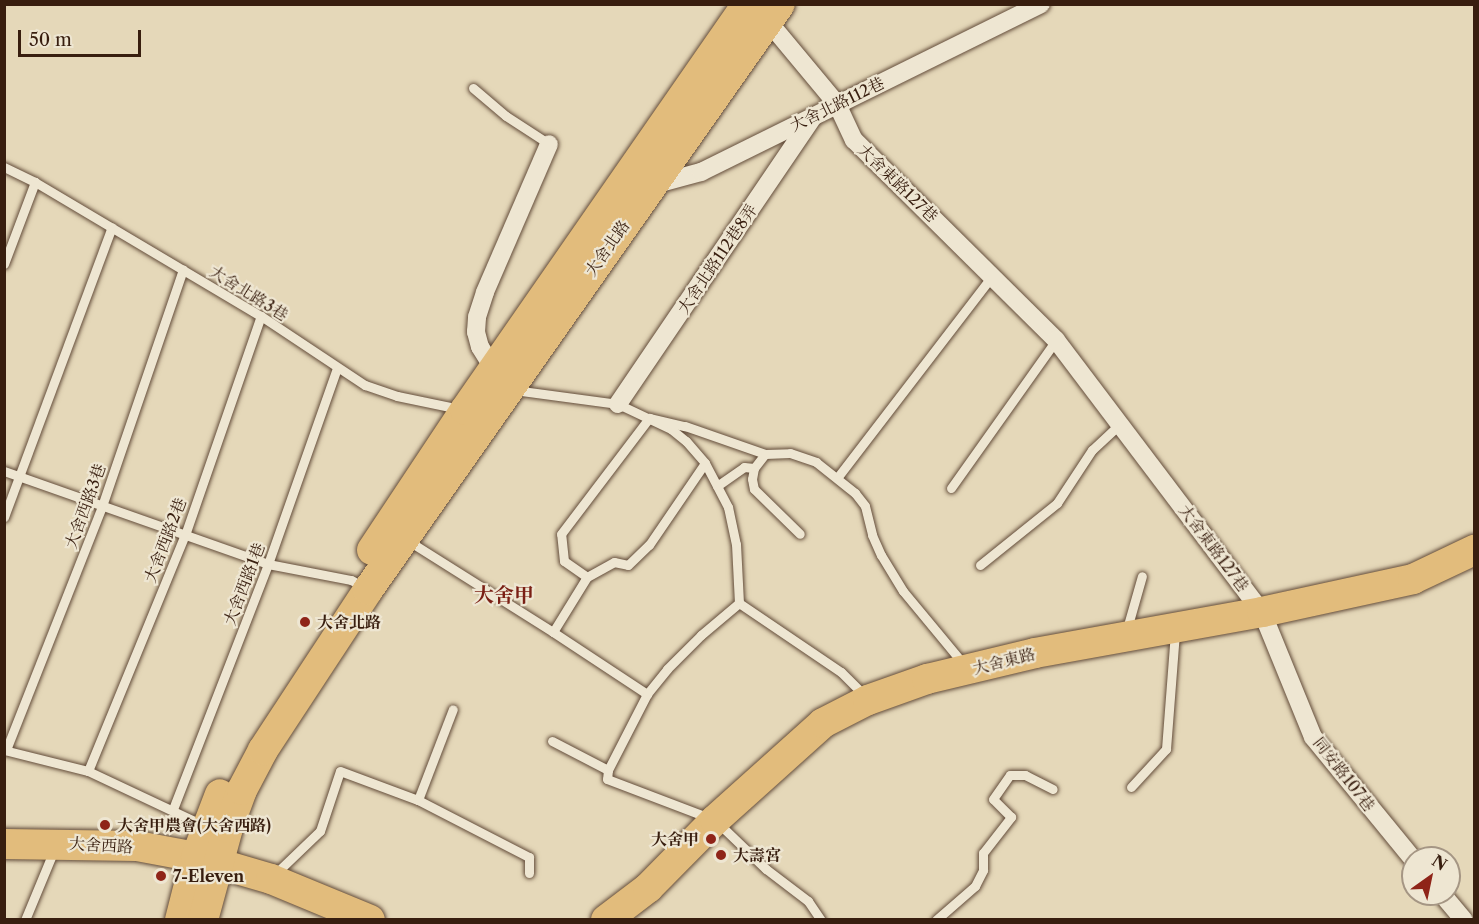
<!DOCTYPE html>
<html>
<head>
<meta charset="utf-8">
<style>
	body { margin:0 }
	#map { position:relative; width:1479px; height:924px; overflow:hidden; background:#e5d8b9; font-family:"Libre Caslon Text","Noto Serif TC",serif }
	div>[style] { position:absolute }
	.roads { filter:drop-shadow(0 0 2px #634c3a) drop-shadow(0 0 2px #634c3a) }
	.service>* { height:9px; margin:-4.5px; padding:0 4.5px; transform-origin:4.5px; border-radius:4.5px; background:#eee6d2 }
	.minor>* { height:18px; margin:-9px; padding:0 9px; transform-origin:9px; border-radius:9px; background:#eee6d2 }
	.primary>* { height:30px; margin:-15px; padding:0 15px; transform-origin:15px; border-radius:15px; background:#e2bc7c }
	.dots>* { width:16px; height:16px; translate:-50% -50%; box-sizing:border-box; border:3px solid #eee6d2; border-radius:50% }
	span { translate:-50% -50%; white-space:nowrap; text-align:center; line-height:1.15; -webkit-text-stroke:4.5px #eee6d2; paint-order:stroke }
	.street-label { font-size:16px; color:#381e0f }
	.poi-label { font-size:16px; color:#381e0f; font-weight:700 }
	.left { translate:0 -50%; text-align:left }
	.right { translate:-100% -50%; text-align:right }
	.quarter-label { font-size:20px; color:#7a1f14; font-weight:700 }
	.frame { position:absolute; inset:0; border:6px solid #381e0f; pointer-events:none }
	.north { position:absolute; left:1401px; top:846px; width:60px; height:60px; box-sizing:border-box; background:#eee6d2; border:2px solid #a59684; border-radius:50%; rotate:33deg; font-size:16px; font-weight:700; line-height:24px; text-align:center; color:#381e0f }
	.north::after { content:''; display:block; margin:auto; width:21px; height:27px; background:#8f2418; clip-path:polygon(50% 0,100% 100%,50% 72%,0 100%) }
	.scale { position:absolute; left:18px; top:30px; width:123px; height:27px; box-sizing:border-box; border:3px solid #381e0f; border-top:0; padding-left:8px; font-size:18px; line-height:21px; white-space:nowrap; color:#381e0f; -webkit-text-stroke:4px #eee6d2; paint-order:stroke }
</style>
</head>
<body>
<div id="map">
	<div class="roads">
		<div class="service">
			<i style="left:473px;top:88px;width:43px;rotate:40.3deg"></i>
			<i style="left:506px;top:116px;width:51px;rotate:33.1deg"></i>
			<i style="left:4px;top:167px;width:34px;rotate:26deg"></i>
			<i style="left:35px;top:182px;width:263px;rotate:30.7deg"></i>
			<i style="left:261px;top:316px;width:125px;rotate:33.6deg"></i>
			<i style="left:365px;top:385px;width:34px;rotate:19deg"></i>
			<i style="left:397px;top:396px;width:64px;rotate:11.7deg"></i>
			<i style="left:4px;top:264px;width:88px;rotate:-69.3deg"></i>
			<i style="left:514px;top:390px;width:105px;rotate:7.7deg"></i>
			<i style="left:618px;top:404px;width:59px;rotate:25.3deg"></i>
			<i style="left:671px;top:429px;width:19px;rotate:39deg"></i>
			<i style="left:686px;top:441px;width:29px;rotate:49deg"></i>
			<i style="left:705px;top:463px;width:50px;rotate:62.4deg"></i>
			<i style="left:728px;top:507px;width:38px;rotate:78deg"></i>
			<i style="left:736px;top:544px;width:59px;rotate:87.1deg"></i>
			<i style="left:765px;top:454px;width:18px;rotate:128deg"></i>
			<i style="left:754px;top:468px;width:11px;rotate:100deg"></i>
			<i style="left:752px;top:479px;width:10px;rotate:79deg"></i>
			<i style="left:754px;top:489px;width:64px;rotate:44.4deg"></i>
			<i style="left:4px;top:471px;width:280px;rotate:19.4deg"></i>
			<i style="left:268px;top:564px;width:85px;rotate:10.9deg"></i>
			<i style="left:351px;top:580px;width:15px;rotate:28deg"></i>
			<i style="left:837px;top:478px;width:256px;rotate:-52.5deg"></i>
			<i style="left:717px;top:486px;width:33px;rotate:-35deg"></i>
			<i style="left:744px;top:467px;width:10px;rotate:6deg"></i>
			<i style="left:951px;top:488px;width:181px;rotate:-54.6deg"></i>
			<i style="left:4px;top:517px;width:309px;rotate:-69.6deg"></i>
			<i style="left:407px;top:540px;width:173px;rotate:32.2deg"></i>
			<i style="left:553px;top:632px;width:65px;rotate:-58.3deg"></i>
			<i style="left:587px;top:577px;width:31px;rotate:-29deg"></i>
			<i style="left:614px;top:562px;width:14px;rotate:12deg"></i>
			<i style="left:628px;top:565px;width:29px;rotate:-44deg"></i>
			<i style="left:649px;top:545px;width:99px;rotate:-55.7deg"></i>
			<i style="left:980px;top:565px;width:99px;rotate:-38.8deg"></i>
			<i style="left:1057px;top:503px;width:64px;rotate:-56.6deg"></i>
			<i style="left:1092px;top:450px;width:38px;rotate:-43deg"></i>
			<i style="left:587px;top:577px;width:28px;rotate:-145deg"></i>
			<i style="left:564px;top:561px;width:27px;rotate:-96deg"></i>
			<i style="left:561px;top:534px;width:146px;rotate:-52.8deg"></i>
			<i style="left:649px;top:418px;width:37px;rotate:13deg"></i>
			<i style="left:685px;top:426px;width:85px;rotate:19.3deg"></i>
			<i style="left:765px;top:454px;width:25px;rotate:-2deg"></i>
			<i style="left:790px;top:453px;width:28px;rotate:19deg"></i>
			<i style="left:816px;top:462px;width:50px;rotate:38.5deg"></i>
			<i style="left:855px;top:493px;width:16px;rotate:52deg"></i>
			<i style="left:865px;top:506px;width:30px;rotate:76deg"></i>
			<i style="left:872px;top:535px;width:22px;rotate:66deg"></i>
			<i style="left:881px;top:555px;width:42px;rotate:58.6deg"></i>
			<i style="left:903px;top:591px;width:97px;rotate:50.4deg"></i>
			<i style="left:739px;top:603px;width:123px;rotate:34.1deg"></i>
			<i style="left:841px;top:672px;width:34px;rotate:45deg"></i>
			<i style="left:553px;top:632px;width:113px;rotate:33.4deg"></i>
			<i style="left:1126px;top:632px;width:58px;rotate:-74.1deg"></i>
			<i style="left:552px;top:741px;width:63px;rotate:27.4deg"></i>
			<i style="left:608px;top:770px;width:9px;rotate:96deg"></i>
			<i style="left:607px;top:779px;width:116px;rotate:20.8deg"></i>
			<i style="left:715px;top:820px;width:71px;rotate:43.9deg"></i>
			<i style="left:766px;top:869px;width:53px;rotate:37.3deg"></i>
			<i style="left:808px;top:901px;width:23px;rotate:56deg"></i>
			<i style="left:4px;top:750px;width:87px;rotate:14deg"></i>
			<i style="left:88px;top:771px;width:127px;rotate:25.2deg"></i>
			<i style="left:6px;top:750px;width:262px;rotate:-68.5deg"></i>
			<i style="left:102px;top:506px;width:250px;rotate:-71.1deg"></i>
			<i style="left:608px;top:770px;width:85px;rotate:-62.8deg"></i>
			<i style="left:647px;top:694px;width:32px;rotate:-51deg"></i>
			<i style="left:667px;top:669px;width:48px;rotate:-45deg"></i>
			<i style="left:701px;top:635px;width:50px;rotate:-40.1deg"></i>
			<i style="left:88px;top:771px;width:255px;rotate:-67.7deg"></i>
			<i style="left:185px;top:535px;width:232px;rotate:-70.9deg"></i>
			<i style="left:1131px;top:787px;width:52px;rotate:-47.4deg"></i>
			<i style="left:1166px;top:749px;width:118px;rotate:-85.6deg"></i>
			<i style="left:418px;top:800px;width:97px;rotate:-69deg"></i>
			<i style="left:173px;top:809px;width:263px;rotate:-68.8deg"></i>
			<i style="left:268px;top:564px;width:208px;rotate:-70.6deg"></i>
			<i style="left:273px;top:876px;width:65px;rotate:-43.8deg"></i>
			<i style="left:320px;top:831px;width:63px;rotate:-71.6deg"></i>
			<i style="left:340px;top:771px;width:83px;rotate:20.4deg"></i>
			<i style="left:418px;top:800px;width:125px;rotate:27.2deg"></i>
			<i style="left:529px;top:857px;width:16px;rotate:90deg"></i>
			<i style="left:25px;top:920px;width:76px;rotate:-67.5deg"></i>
			<i style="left:936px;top:920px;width:52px;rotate:-41.1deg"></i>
			<i style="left:975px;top:886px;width:18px;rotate:-63deg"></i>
			<i style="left:983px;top:870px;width:17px;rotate:-90deg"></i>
			<i style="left:983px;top:853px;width:46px;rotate:-52.1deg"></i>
			<i style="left:1011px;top:817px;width:25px;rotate:-135deg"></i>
			<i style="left:993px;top:799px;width:29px;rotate:-55deg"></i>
			<i style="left:1010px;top:775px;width:15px"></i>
			<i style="left:1025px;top:775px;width:31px;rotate:27deg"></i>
		</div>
		<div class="minor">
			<i style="left:762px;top:14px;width:117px;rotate:50.2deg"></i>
			<i style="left:837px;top:104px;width:40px;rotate:65deg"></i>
			<i style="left:854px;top:140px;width:284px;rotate:44.7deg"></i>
			<i style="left:1056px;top:340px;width:341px;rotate:52.9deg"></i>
			<i style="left:1262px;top:612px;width:135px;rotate:67.8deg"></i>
			<i style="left:1313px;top:737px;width:158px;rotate:50.7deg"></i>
			<i style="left:653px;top:185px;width:50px;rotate:-15.2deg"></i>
			<i style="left:701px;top:172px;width:379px;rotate:-26.3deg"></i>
			<i style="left:497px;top:374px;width:32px;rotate:-122deg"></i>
			<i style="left:480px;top:347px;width:16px;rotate:-105deg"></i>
			<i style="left:476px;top:332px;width:15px;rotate:-86deg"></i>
			<i style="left:477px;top:317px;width:26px;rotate:-72deg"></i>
			<i style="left:485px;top:292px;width:161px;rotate:-66.6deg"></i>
			<i style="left:618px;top:404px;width:348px;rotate:-55.8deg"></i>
			<i style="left:1442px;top:894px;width:34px;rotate:50deg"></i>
		</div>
		<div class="primary">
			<i style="left:372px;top:550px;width:168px;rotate:-56.4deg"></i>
			<i style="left:465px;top:410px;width:494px;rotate:-55.2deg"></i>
			<i style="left:4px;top:844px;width:133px;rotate:0.9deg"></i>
			<i style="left:137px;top:846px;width:60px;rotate:10.6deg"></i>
			<i style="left:196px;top:857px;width:78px;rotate:16.3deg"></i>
			<i style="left:271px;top:879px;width:107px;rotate:22.5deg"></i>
			<i style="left:180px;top:920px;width:65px;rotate:-75.7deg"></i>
			<i style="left:196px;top:857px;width:67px;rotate:-69.1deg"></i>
			<i style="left:203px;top:920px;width:95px;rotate:-74.8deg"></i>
			<i style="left:228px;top:828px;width:40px;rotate:-69.8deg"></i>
			<i style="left:242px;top:790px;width:45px;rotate:-62.3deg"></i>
			<i style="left:263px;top:750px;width:191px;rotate:-56.7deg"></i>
			<i style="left:368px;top:590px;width:716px;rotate:-54.89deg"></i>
			<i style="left:606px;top:920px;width:53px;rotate:-37.3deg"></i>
			<i style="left:648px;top:888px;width:95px;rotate:-45.4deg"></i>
			<i style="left:715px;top:820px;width:145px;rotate:-41.9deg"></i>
			<i style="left:823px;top:723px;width:51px;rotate:-27.1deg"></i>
			<i style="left:868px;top:700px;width:63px;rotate:-19.6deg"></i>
			<i style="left:927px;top:679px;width:111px;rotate:-13.5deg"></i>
			<i style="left:1035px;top:653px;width:231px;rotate:-10.2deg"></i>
			<i style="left:1262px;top:612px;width:155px;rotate:-12.3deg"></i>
			<i style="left:1413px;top:579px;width:68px;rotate:-25.4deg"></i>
		</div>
	</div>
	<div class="dots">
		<i style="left:305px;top:622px;background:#8f2418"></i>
		<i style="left:105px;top:825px;background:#8f2418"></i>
		<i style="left:711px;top:839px;background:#8f2418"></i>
		<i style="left:721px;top:855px;background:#8f2418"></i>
		<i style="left:161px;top:876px;background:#8f2418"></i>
	</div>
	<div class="street-label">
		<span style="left:837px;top:104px;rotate:-26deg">大舍北路112巷</span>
		<span style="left:898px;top:183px;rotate:44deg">大舍東路127巷</span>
		<span style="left:607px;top:248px;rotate:-55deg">大舍北路</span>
		<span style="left:717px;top:259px;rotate:-56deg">大舍北路112巷8弄</span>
		<span style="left:249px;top:293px;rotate:32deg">大舍北路3巷</span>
		<span style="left:85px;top:506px;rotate:-70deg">大舍西路3巷</span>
		<span style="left:165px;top:540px;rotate:-69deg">大舍西路2巷</span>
		<span style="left:1214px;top:548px;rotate:53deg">大舍東路127巷</span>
		<span style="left:244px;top:584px;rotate:-69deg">大舍西路1巷</span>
		<span style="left:1004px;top:661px;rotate:-14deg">大舍東路</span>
		<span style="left:1344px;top:774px;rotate:52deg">同安路107巷</span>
		<span style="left:101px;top:845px;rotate:3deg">大舍西路</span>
	</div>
	<div class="poi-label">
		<span class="left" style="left:317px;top:622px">大舍北路</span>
		<span class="left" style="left:117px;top:825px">大舍甲農會(大舍西路)</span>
		<span class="right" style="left:699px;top:839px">大舍甲</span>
		<span class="left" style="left:733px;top:855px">大壽宮</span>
		<span class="left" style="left:173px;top:876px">7-Eleven</span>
	</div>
	<div class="quarter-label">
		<span style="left:504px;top:595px">大舍甲</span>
	</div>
	<div class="frame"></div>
	<div class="north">N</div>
	<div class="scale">50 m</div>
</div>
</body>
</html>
